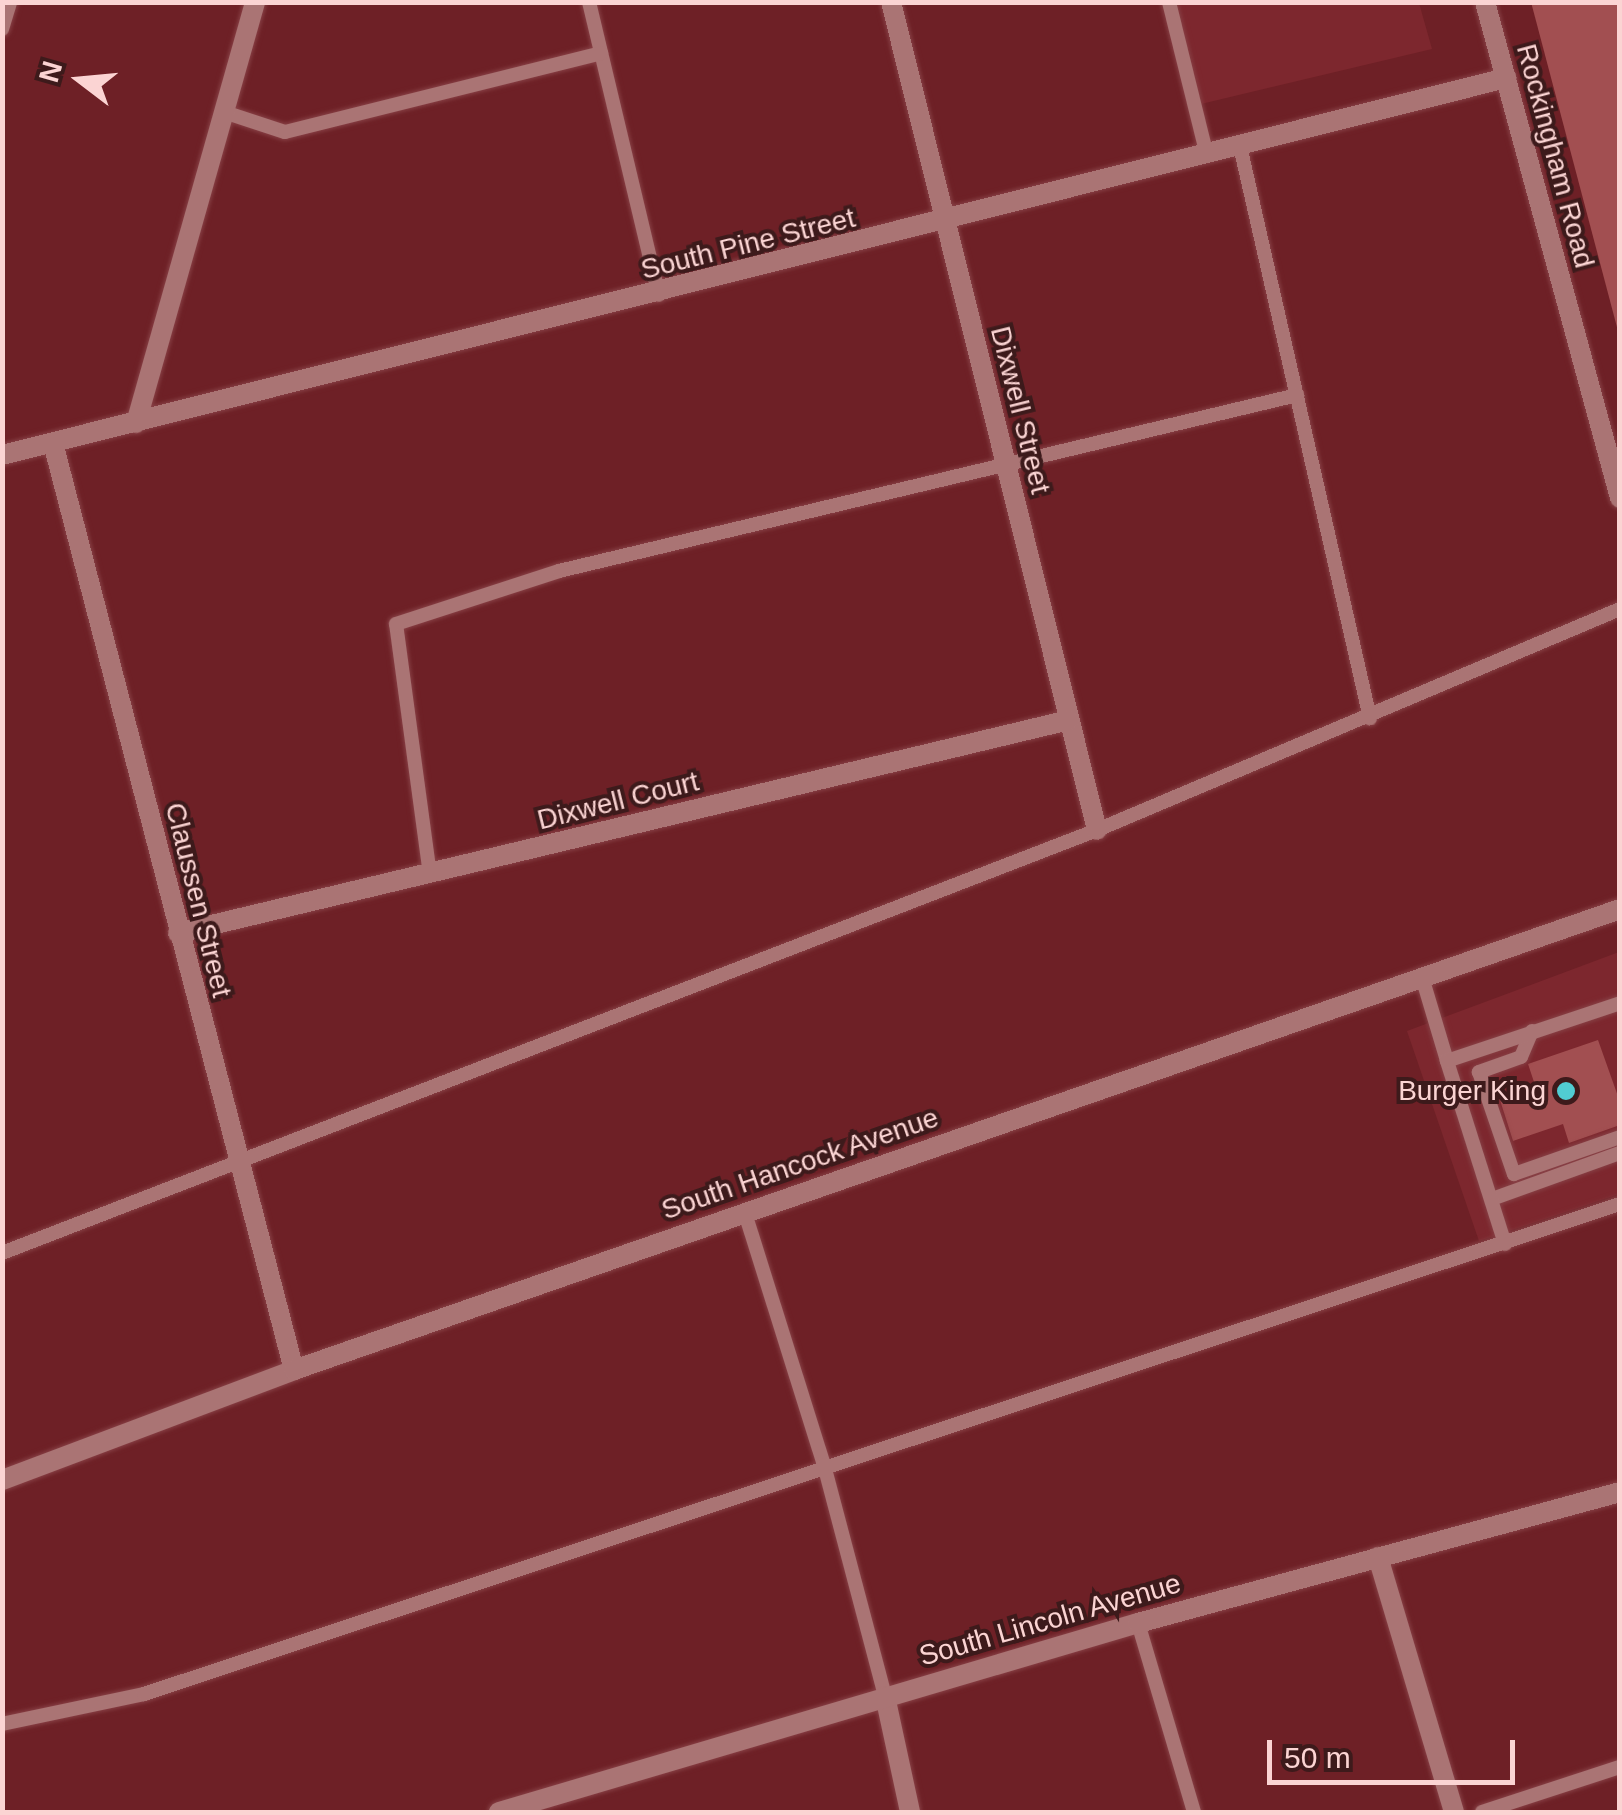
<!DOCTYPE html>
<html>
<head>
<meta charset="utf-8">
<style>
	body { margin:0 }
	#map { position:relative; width:1622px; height:1815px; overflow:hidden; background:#6e2026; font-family:Arial,sans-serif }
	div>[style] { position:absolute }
	.built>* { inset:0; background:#7d272e }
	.building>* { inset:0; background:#a24f51 }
	.roads { filter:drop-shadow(0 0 2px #874045) drop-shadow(0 0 2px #874045) }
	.service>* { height:14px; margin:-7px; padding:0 7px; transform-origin:7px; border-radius:7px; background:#aa7474 }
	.minor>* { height:20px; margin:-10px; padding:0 10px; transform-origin:10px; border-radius:10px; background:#aa7474 }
	.tertiary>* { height:20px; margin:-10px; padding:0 10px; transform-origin:10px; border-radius:10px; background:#aa7474 }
	.dots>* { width:28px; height:28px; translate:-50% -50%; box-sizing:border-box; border:5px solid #3d1a1b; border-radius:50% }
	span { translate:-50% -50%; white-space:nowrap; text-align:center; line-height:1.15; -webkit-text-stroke:8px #3d1a1b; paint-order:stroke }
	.street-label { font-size:28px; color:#fbd4d3 }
	.poi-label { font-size:28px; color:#fbd4d3 }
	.right { translate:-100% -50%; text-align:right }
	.frame { position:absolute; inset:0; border:5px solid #fbd4d3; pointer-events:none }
	.north { position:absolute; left:30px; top:30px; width:100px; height:100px; -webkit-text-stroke:8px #3d1a1b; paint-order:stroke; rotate:286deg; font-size:28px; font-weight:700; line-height:40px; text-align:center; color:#fbd4d3 }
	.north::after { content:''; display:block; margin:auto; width:35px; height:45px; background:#fbd4d3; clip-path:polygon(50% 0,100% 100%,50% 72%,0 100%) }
	.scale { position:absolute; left:1267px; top:1740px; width:248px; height:45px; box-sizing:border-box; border:5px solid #fbd4d3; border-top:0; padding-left:12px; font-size:30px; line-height:35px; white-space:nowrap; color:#fbd4d3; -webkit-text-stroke:8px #3d1a1b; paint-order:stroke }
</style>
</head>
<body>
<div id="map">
	<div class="built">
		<i style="clip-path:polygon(1175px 3px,1419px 3px,1432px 49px,1201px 104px)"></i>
		<i style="clip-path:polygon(1619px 952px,1619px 1194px,1479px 1241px,1407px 1031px)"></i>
	</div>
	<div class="building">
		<i style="clip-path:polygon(1531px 2px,1620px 2px,1620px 331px,1618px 331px)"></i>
		<i style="clip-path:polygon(1598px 1040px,1620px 1102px,1620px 1125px,1569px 1143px,1563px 1124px,1513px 1141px,1499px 1097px,1535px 1085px,1528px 1064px)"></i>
	</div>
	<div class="roads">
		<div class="service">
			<i style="left:589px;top:2px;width:301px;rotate:76.6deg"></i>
			<i style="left:1169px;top:2px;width:158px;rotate:76.1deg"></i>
			<i style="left:2px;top:29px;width:28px;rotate:-73deg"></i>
			<i style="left:224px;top:112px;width:64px;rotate:18.2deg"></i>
			<i style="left:285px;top:132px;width:326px;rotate:-14deg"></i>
			<i style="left:1240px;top:146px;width:587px;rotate:77.2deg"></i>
			<i style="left:430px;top:875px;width:253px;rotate:-97.7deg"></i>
			<i style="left:396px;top:624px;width:171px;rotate:-18deg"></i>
			<i style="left:559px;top:571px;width:759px;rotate:-13.41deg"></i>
			<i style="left:1422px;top:977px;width:88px;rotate:73.4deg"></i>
			<i style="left:1532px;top:1031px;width:28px;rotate:113deg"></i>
			<i style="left:1521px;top:1057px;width:45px;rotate:160.3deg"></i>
			<i style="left:1479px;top:1072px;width:108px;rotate:71.1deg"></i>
			<i style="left:1514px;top:1174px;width:112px;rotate:-19.2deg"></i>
			<i style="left:1492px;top:1199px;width:136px;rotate:-19.8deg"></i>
			<i style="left:745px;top:1213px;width:264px;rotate:72.6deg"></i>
			<i style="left:824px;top:1465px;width:239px;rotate:75.2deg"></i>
			<i style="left:1505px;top:1244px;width:192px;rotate:-107.6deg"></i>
			<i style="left:1447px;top:1061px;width:182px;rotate:-18.5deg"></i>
			<i style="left:2px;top:1253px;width:1174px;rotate:-21.12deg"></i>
			<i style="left:1097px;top:830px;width:568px;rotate:-22.91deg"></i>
			<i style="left:1138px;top:1623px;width:197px;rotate:73.5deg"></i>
			<i style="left:2px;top:1724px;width:145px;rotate:-11.9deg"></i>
			<i style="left:144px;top:1694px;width:1555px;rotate:-18.37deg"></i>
			<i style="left:1482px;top:1812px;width:145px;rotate:-18.1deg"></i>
		</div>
		<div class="minor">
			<i style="left:891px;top:2px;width:853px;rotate:76.03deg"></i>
			<i style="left:136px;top:423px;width:437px;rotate:-74.2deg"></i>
			<i style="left:53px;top:443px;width:958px;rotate:75.43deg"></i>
			<i style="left:2px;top:455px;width:1551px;rotate:-14.07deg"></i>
			<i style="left:178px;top:933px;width:916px;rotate:-13.44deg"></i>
			<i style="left:2px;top:1480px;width:312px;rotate:-20.6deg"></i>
			<i style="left:294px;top:1370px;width:1404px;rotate:-19.17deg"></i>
			<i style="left:1378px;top:1557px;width:266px;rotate:73.4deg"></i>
			<i style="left:885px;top:1696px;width:119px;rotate:77.8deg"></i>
			<i style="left:499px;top:1812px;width:666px;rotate:-16.48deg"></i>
			<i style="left:1138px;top:1623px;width:499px;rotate:-15.2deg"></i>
		</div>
		<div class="tertiary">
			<i style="left:1485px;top:2px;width:514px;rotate:74.77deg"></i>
		</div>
	</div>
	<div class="dots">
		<i style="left:1566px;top:1091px;background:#51ccd2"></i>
	</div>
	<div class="street-label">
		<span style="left:1555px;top:156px;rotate:75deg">Rockingham Road</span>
		<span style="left:748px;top:244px;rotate:-14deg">South Pine Street</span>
		<span style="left:1020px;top:410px;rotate:76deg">Dixwell Street</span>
		<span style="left:618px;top:801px;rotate:-14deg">Dixwell Court</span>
		<span style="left:198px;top:900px;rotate:76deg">Claussen Street</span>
		<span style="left:800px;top:1164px;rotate:-19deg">South Hancock Avenue</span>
		<span style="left:1050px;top:1620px;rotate:-16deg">South Lincoln Avenue</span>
	</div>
	<div class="poi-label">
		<span class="right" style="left:1546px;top:1091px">Burger King</span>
	</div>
	<div class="frame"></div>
	<div class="north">N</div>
	<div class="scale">50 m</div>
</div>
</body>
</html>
